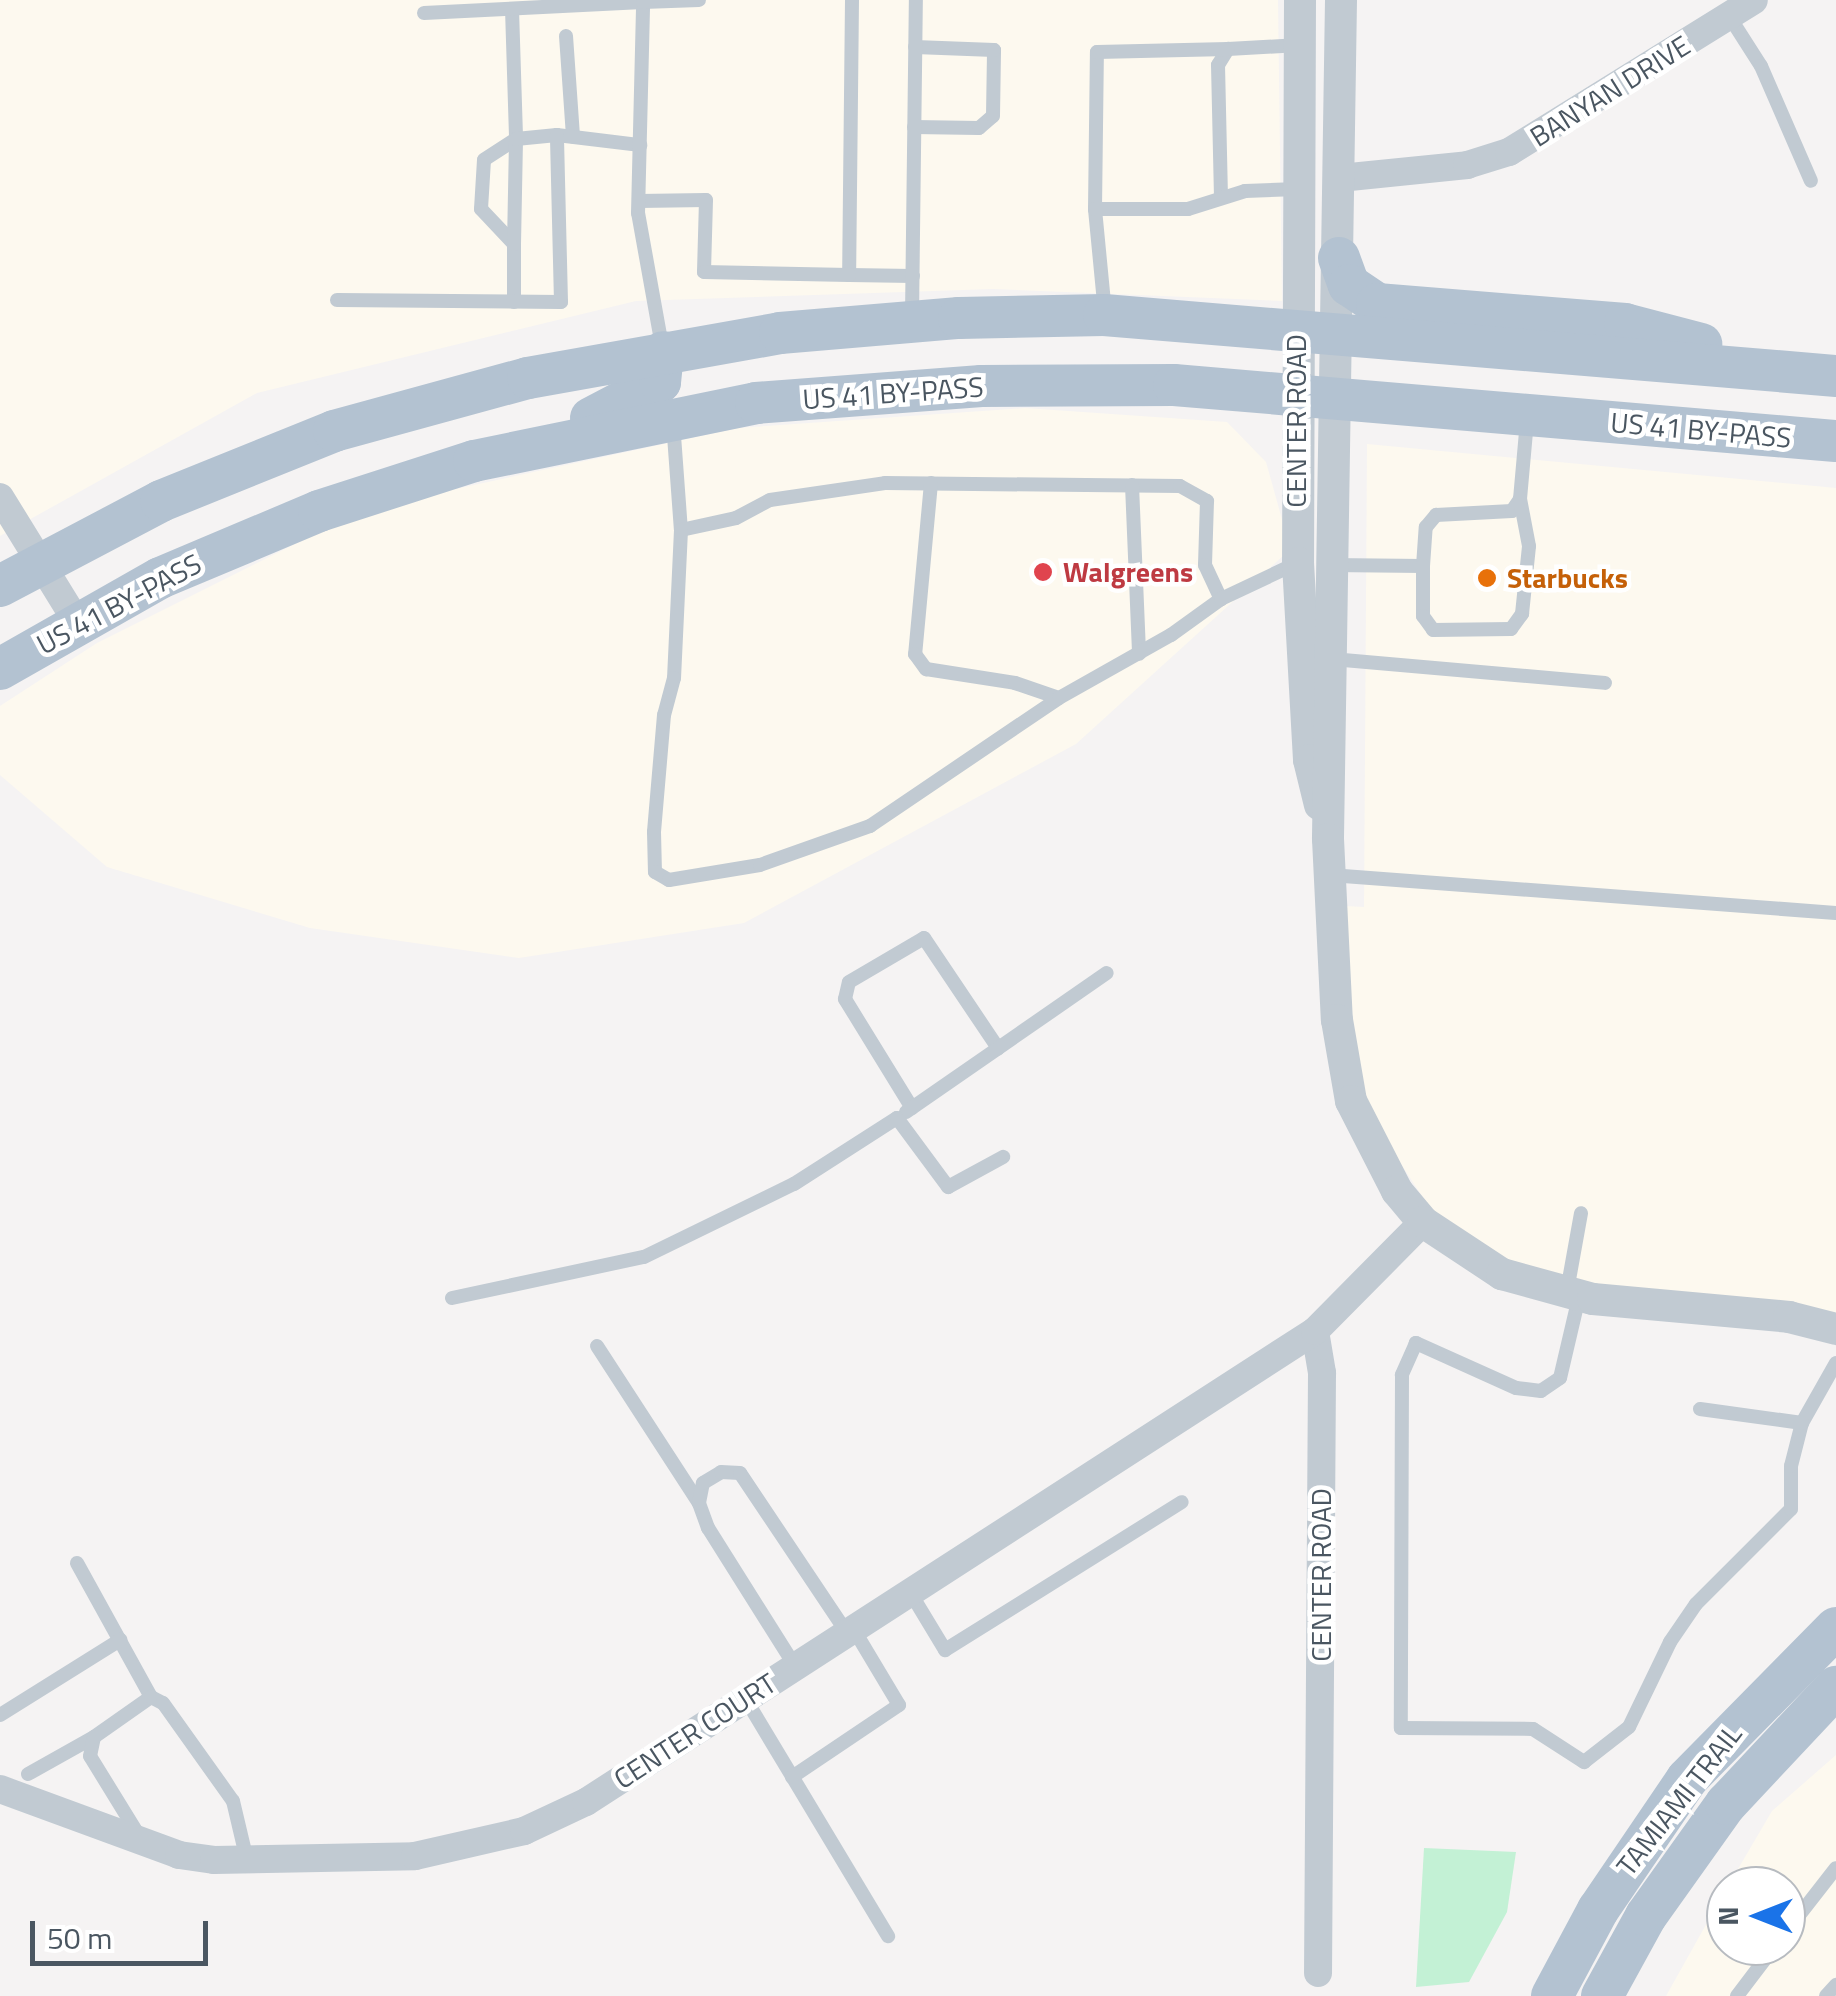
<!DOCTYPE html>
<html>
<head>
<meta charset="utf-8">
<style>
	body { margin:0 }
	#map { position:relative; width:1836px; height:1996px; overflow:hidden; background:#f5f3f3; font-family:"Titillium Web",sans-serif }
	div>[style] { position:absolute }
	.commercial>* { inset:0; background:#fdf9ef }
	.green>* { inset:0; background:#c3f1d5 }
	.service>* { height:14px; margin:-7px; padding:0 7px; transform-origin:7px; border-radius:7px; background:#c1cad2 }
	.minor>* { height:28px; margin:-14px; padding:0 14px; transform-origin:14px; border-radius:14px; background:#c1cad2 }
	.tertiary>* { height:32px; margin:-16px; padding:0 16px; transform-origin:16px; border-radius:16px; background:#c1cad2 }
	.primary>* { height:42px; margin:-21px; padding:0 21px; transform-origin:21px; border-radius:21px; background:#b3c2d1 }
	.dots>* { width:28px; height:28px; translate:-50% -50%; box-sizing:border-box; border:5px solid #fff; border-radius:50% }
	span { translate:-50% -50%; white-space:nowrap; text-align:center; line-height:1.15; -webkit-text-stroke:9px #fff; paint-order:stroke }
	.street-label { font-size:28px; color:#4a5661 }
	.health-label { font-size:28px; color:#be3a42; font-weight:700 }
	.left { translate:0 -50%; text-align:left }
	.food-label { font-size:28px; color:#c56008; font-weight:700 }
	.north { position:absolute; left:1706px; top:1866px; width:100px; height:100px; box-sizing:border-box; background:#fff; border:2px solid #b7bbc0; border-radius:50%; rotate:270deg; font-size:28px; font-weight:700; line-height:40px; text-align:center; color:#4a5661 }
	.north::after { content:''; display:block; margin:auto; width:35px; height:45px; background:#1a73e8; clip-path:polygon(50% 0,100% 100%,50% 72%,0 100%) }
	.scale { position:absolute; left:30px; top:1921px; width:178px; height:45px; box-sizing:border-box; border:5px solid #4a5661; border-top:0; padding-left:12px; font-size:30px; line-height:35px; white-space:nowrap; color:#4a5661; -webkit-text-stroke:8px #fff; paint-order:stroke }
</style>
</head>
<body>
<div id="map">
	<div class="commercial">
		<i style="clip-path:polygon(0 0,1278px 0,1282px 301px,993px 289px,636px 301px,257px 393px,0 536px)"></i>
		<i style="clip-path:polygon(1025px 408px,1227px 422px,1266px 462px,1283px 523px,1284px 555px,1076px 744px,744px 923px,519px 958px,310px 928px,107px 867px,0 775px,0 706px,97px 643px,367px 508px,738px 428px)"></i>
		<i style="clip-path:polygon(1367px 444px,1836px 488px,1836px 1316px,1596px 1287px,1508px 1263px,1434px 1214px,1373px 1122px,1355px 1059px,1345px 906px,1364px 907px)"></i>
		<i style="clip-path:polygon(1836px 1755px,1836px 1996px,1666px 1996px,1726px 1889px,1726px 1946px,1786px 1946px,1786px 1886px,1728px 1886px,1772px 1811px)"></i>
	</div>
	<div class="green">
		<i style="clip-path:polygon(1424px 1848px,1516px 1852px,1507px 1912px,1469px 1982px,1416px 1987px)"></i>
	</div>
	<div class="service">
		<i style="left:852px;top:0;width:275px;rotate:90.6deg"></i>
		<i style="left:849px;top:275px;width:64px;rotate:0.9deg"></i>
		<i style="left:512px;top:9px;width:130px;rotate:88.2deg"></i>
		<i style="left:516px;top:139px;width:38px;rotate:147deg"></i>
		<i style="left:484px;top:160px;width:49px;rotate:93.5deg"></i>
		<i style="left:481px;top:209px;width:48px;rotate:46.7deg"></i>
		<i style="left:514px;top:244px;width:58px;rotate:90deg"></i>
		<i style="left:424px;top:13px;width:219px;rotate:-2.9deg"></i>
		<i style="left:1729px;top:16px;width:59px;rotate:57.4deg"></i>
		<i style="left:1761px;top:66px;width:125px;rotate:66.5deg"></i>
		<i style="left:566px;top:36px;width:101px;rotate:86deg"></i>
		<i style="left:914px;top:127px;width:65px;rotate:0.9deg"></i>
		<i style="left:979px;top:128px;width:18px;rotate:-41deg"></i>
		<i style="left:993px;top:116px;width:66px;rotate:-89.1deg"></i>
		<i style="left:994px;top:50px;width:79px;rotate:-177.8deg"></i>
		<i style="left:1221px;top:197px;width:132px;rotate:-91.3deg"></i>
		<i style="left:1218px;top:65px;width:19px;rotate:-58deg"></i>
		<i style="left:1228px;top:49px;width:71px;rotate:-3.2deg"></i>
		<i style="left:639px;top:201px;width:67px;rotate:-0.9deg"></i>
		<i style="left:706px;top:200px;width:72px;rotate:91.6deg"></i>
		<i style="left:704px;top:272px;width:145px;rotate:1.2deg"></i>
		<i style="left:1095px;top:209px;width:157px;rotate:-89.3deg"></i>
		<i style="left:1097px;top:52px;width:131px;rotate:-1.3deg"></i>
		<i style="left:514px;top:244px;width:105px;rotate:-88.9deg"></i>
		<i style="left:516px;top:139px;width:41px;rotate:-5.6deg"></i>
		<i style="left:557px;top:135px;width:84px;rotate:6.9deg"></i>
		<i style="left:337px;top:300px;width:224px;rotate:0.5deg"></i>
		<i style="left:561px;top:302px;width:167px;rotate:-91.4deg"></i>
		<i style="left:1105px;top:313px;width:104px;rotate:-95.5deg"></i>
		<i style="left:1095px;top:209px;width:93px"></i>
		<i style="left:1188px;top:209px;width:60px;rotate:-17.5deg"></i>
		<i style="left:1245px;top:191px;width:52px;rotate:-2.2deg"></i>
		<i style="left:912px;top:316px;width:316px;rotate:-89.3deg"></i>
		<i style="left:662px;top:346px;width:135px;rotate:-100.2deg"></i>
		<i style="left:638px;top:213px;width:211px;rotate:-88.6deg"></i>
		<i style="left:643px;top:2px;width:56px;rotate:-2deg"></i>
		<i style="left:673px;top:422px;width:108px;rotate:85.8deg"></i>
		<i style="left:681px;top:530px;width:56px;rotate:-12.3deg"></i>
		<i style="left:736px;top:518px;width:38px;rotate:-28deg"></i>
		<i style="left:770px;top:500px;width:116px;rotate:-8.4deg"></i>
		<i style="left:885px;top:483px;width:295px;rotate:0.6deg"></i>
		<i style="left:1180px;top:486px;width:31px;rotate:29deg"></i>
		<i style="left:1207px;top:501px;width:64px;rotate:91.8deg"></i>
		<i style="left:1205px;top:565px;width:38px;rotate:65deg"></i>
		<i style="left:931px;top:483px;width:172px;rotate:95.3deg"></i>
		<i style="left:915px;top:654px;width:19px;rotate:54deg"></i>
		<i style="left:926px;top:669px;width:90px;rotate:8.9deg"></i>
		<i style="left:1015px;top:683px;width:46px;rotate:18.8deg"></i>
		<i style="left:1132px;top:485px;width:169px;rotate:87.6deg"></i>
		<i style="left:681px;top:530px;width:148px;rotate:92.7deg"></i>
		<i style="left:674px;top:678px;width:38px;rotate:105deg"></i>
		<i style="left:664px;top:715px;width:117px;rotate:94.9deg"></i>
		<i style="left:654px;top:832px;width:40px;rotate:88.6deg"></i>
		<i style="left:655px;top:872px;width:16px;rotate:30deg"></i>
		<i style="left:669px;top:880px;width:92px;rotate:-9.4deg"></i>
		<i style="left:760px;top:865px;width:117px;rotate:-19.5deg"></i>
		<i style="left:870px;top:826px;width:228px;rotate:-34.1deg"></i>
		<i style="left:1059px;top:698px;width:129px;rotate:-29.4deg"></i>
		<i style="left:1171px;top:635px;width:62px;rotate:-35.8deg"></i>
		<i style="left:1221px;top:599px;width:84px;rotate:-25.3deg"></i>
		<i style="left:1331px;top:565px;width:92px;rotate:0.6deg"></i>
		<i style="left:1423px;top:566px;width:39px;rotate:-86deg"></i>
		<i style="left:1426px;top:527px;width:16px;rotate:-50deg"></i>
		<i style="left:1436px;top:515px;width:76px;rotate:-3deg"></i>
		<i style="left:1512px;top:511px;width:14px;rotate:-56deg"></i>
		<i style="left:1520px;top:499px;width:78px;rotate:-84.9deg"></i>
		<i style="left:1423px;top:566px;width:50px;rotate:90deg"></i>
		<i style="left:1423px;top:616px;width:17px;rotate:54deg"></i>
		<i style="left:1433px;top:630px;width:78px;rotate:-0.7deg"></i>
		<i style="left:1511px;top:629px;width:19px;rotate:-54deg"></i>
		<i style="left:1522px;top:614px;width:68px;rotate:-84.1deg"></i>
		<i style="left:1529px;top:546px;width:48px;rotate:-100.8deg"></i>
		<i style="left:1332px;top:659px;width:274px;rotate:5deg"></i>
		<i style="left:1330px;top:875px;width:507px;rotate:4.29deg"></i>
		<i style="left:912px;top:1108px;width:128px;rotate:-121.6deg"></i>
		<i style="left:845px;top:999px;width:17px;rotate:-77deg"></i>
		<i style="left:849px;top:982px;width:87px;rotate:-30.4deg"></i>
		<i style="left:924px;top:938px;width:133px;rotate:56.1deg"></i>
		<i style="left:906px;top:1112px;width:244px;rotate:-34.7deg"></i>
		<i style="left:1567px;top:1291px;width:79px;rotate:-79.8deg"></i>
		<i style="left:1579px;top:1297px;width:83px;rotate:103.2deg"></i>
		<i style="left:1560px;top:1378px;width:23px;rotate:146deg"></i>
		<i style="left:1541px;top:1391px;width:25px;rotate:-173deg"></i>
		<i style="left:1516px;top:1388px;width:110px;rotate:-155.8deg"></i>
		<i style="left:1416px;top:1343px;width:35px;rotate:114deg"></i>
		<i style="left:1402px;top:1375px;width:353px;rotate:90.2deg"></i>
		<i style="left:1401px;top:1728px;width:132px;rotate:0.4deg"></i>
		<i style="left:1533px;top:1729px;width:61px;rotate:32.9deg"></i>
		<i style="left:1584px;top:1762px;width:57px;rotate:-37.9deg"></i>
		<i style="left:1629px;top:1727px;width:94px;rotate:-64.2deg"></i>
		<i style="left:1670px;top:1642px;width:46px;rotate:-55.6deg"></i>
		<i style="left:1696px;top:1604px;width:134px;rotate:-45deg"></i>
		<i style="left:1791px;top:1509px;width:43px;rotate:-90deg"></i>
		<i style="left:1791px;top:1466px;width:44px;rotate:-75.7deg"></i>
		<i style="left:1802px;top:1423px;width:69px;rotate:-60.5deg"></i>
		<i style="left:452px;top:1298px;width:196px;rotate:-12.1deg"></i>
		<i style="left:644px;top:1257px;width:167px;rotate:-26deg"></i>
		<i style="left:794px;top:1184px;width:122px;rotate:-32.7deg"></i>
		<i style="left:897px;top:1118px;width:86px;rotate:53.5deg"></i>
		<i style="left:948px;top:1187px;width:63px;rotate:-28.6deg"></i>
		<i style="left:597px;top:1346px;width:187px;rotate:57deg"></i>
		<i style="left:1700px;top:1409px;width:103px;rotate:7.8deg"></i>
		<i style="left:77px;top:1563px;width:153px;rotate:61.1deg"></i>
		<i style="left:910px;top:1592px;width:68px;rotate:58.9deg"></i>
		<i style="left:945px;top:1650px;width:279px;rotate:-32deg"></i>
		<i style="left:795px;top:1666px;width:163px;rotate:-122.2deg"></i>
		<i style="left:708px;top:1528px;width:27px;rotate:-110deg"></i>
		<i style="left:699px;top:1503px;width:20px;rotate:-79deg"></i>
		<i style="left:703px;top:1483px;width:21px;rotate:-31deg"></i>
		<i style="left:721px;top:1472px;width:19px;rotate:3deg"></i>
		<i style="left:740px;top:1473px;width:192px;rotate:56.2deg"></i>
		<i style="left:745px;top:1698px;width:278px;rotate:59deg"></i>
		<i style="left:0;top:1715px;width:142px;rotate:-32deg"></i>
		<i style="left:28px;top:1774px;width:76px;rotate:-29.3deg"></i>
		<i style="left:792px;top:1777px;width:129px;rotate:-33.9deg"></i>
		<i style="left:899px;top:1705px;width:90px;rotate:-120.9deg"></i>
		<i style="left:141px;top:1839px;width:97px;rotate:-121.6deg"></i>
		<i style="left:90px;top:1756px;width:19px;rotate:-78deg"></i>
		<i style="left:94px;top:1737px;width:70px;rotate:-35.1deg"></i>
		<i style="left:151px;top:1697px;width:13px;rotate:27deg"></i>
		<i style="left:163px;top:1703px;width:120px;rotate:54.5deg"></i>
		<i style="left:233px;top:1801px;width:61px;rotate:76.7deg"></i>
		<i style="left:1786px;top:1932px;width:81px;rotate:-52deg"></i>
		<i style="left:1737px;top:1996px;width:63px;rotate:-52.8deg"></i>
		<i style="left:1826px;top:1996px;width:15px;rotate:-48deg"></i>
	</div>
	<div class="minor">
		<i style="left:1340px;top:178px;width:128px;rotate:-5.8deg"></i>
		<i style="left:1467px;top:165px;width:44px;rotate:-17.2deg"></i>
		<i style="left:1509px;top:152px;width:288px;rotate:-31.8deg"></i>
		<i style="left:0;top:497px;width:147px;rotate:58.4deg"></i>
		<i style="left:1315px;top:1331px;width:43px;rotate:80.5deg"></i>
		<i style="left:1322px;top:1373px;width:600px;rotate:90.38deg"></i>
		<i style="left:0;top:1789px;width:191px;rotate:20.2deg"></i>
		<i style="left:179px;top:1855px;width:35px;rotate:8deg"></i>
		<i style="left:214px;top:1860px;width:201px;rotate:-1.1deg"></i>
		<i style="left:415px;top:1856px;width:112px;rotate:-12.9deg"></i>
		<i style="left:524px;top:1831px;width:68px;rotate:-25.1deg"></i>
		<i style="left:586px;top:1802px;width:868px;rotate:-32.87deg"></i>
		<i style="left:1315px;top:1331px;width:153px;rotate:-45.3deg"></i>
	</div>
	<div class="tertiary">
		<i style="left:1300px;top:0;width:563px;rotate:90.2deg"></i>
		<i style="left:1298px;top:563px;width:197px;rotate:86.8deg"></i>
		<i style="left:1309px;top:760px;width:46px;rotate:76.3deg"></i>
		<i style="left:1341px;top:0;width:839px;rotate:90.89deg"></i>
		<i style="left:1328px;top:839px;width:181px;rotate:87.2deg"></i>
		<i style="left:1337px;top:1020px;width:82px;rotate:80.2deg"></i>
		<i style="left:1351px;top:1101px;width:101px;rotate:62.9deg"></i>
		<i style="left:1397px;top:1191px;width:40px;rotate:50deg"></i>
		<i style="left:1423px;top:1222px;width:95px;rotate:33.4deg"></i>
		<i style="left:1502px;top:1274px;width:94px;rotate:15.4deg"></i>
		<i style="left:1593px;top:1299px;width:197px;rotate:5.2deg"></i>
		<i style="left:1789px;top:1317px;width:49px;rotate:14.3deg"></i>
	</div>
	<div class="primary">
		<i style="left:1339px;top:258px;width:29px;rotate:70deg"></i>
		<i style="left:1349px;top:285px;width:34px;rotate:34deg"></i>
		<i style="left:1377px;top:304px;width:249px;rotate:4.6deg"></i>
		<i style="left:1625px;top:324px;width:79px;rotate:14.7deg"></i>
		<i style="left:591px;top:418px;width:78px;rotate:-27.6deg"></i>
		<i style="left:660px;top:382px;width:30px;rotate:-84deg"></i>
		<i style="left:0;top:586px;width:182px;rotate:-27.8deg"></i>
		<i style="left:161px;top:501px;width:187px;rotate:-22deg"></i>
		<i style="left:334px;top:431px;width:201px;rotate:-15.3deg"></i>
		<i style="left:528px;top:378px;width:256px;rotate:-10.1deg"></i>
		<i style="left:780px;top:333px;width:180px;rotate:-4.8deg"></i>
		<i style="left:959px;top:318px;width:145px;rotate:-1.2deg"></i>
		<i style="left:1104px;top:315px;width:735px;rotate:4.76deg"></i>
		<i style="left:0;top:669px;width:184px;rotate:-29.6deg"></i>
		<i style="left:160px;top:578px;width:173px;rotate:-22.8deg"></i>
		<i style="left:319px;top:511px;width:163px;rotate:-17.9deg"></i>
		<i style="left:474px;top:461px;width:288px;rotate:-11.6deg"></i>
		<i style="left:756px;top:403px;width:226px;rotate:-4.3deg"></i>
		<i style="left:981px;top:386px;width:193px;rotate:-0.3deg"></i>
		<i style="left:1174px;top:385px;width:664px;rotate:4.84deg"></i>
		<i style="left:1552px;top:1996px;width:98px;rotate:-61.9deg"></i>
		<i style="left:1598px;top:1910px;width:158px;rotate:-55.8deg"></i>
		<i style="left:1687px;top:1779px;width:212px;rotate:-45.4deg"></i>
		<i style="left:1602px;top:1996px;width:91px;rotate:-61.2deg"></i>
		<i style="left:1646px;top:1916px;width:138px;rotate:-54.5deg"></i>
		<i style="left:1726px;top:1804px;width:161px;rotate:-46.8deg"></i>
	</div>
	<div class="dots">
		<i style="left:1043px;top:572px;background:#e0444e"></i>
		<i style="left:1487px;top:578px;background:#e8710a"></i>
	</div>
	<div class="street-label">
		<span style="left:1610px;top:91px;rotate:-32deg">BANYAN DRIVE</span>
		<span style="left:893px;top:393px;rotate:-4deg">US 41 BY-PASS</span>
		<span style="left:1296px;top:421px;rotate:-90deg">CENTER ROAD</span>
		<span style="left:1701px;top:430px;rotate:5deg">US 41 BY-PASS</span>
		<span style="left:119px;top:604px;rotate:-28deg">US 41 BY-PASS</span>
		<span style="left:1321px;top:1575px;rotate:-90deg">CENTER ROAD</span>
		<span style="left:695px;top:1731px;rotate:-33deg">CENTER COURT</span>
		<span style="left:1679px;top:1800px;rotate:-52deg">TAMIAMI TRAIL</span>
	</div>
	<div class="health-label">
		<span class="left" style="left:1063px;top:572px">Walgreens</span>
	</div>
	<div class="food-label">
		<span class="left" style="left:1507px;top:578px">Starbucks</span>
	</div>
	<div class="north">N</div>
	<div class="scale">50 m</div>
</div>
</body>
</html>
